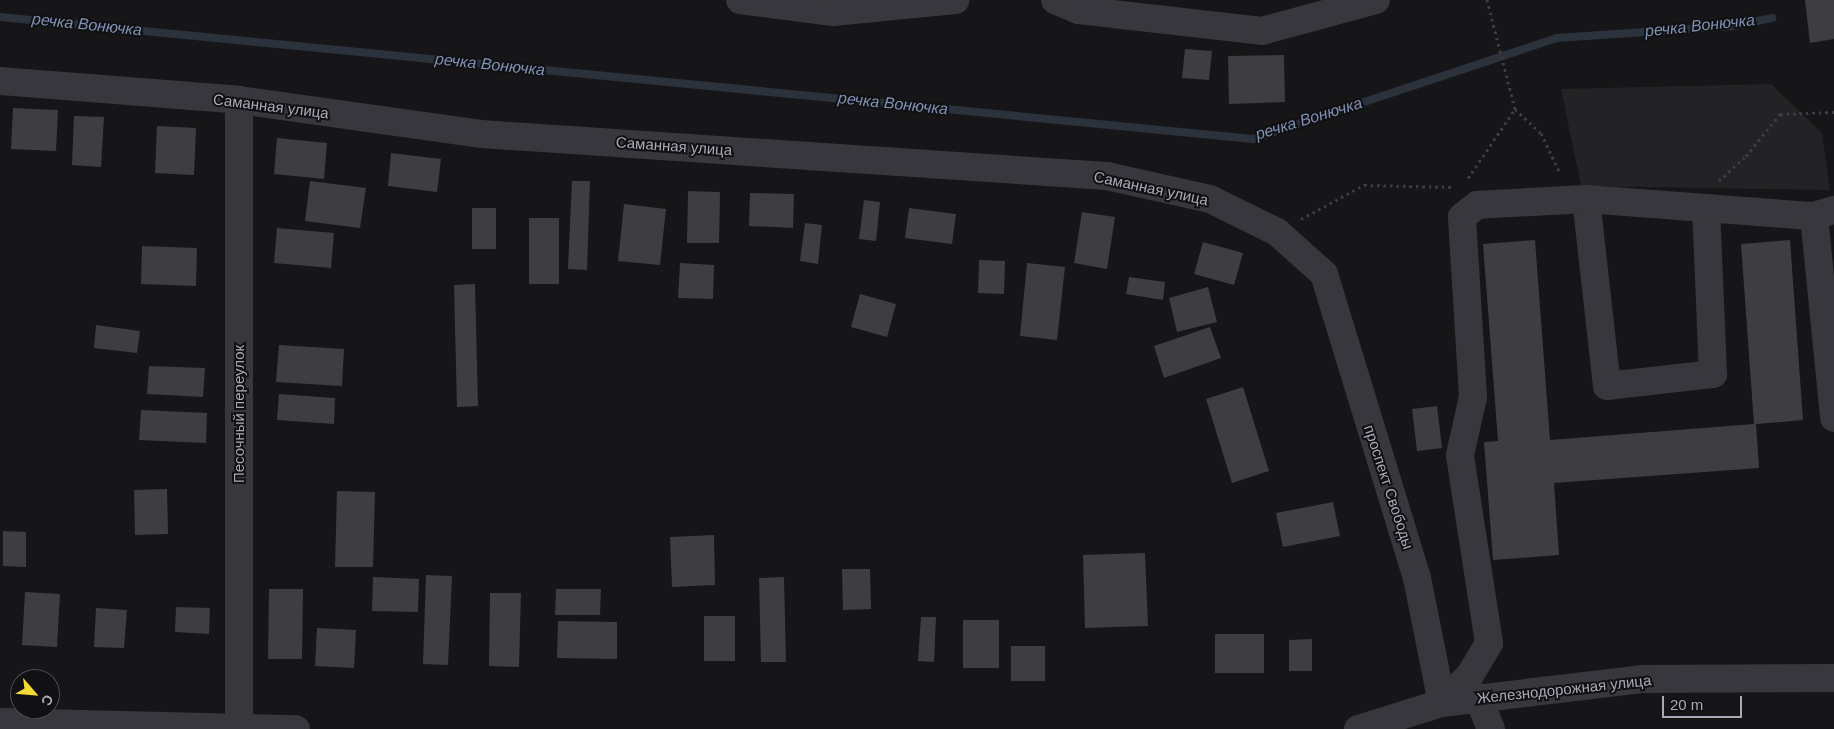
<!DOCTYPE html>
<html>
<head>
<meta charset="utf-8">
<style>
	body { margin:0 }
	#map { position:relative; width:1834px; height:729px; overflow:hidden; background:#161618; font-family:Arial,sans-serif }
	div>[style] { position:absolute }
	.built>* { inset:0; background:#232225 }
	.stream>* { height:8px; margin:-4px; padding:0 4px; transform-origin:4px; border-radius:4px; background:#2c323c }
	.building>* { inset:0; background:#3e3e42 }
	.path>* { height:3px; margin-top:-1.5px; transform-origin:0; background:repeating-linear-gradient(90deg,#3d3d44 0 2.5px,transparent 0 6.5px) }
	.minor>* { height:28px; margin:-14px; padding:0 14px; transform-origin:14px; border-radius:14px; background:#37373d }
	span { translate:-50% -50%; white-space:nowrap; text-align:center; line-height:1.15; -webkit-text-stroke:4px #111113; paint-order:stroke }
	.street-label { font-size:15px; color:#a8aab8 }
	.water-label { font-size:16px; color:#7f90b3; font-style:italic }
	.north { position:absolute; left:10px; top:669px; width:50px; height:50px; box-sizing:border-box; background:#111113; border:1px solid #4d4e55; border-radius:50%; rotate:117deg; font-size:14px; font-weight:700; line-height:20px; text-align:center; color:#a8aab8 }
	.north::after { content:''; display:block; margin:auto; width:18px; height:22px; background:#f1da35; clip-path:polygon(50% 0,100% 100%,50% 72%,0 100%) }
	.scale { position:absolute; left:1662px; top:696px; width:80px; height:22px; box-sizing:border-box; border:2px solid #a8aab8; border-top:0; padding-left:6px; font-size:15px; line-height:18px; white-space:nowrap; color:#a8aab8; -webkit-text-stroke:4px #111113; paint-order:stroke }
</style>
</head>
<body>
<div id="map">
	<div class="built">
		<i style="clip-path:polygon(1771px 84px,1822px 133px,1830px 190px,1581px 186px,1561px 89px)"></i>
	</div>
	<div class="stream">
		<i style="left:0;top:17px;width:1259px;rotate:5.56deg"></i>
		<i style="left:1253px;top:139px;width:320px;rotate:-18.4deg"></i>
		<i style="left:1557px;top:38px;width:177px;rotate:-3.9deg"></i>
		<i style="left:1734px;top:26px;width:39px;rotate:-12deg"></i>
	</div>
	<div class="building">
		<i style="clip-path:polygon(1805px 0,1834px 0,1834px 39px,1810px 43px)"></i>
		<i style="clip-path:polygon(1185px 49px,1212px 51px,1209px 80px,1182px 78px)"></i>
		<i style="clip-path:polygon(1284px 55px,1285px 102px,1229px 104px,1228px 56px)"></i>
		<i style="clip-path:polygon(13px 108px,58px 110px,56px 151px,11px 149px)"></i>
		<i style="clip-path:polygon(74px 116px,104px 117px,101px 167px,72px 165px)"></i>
		<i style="clip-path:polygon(157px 126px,196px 128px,194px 175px,155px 173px)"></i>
		<i style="clip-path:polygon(277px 138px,327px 143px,324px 179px,274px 174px)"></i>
		<i style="clip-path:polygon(391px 153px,441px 159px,437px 192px,388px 186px)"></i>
		<i style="clip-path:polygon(310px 181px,366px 188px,360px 228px,305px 221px)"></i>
		<i style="clip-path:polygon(572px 181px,590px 181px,587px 270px,568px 269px)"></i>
		<i style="clip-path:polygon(688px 191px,720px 192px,719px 243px,687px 243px)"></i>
		<i style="clip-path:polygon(750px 193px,794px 194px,793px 228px,749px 226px)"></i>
		<i style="clip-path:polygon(864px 200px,880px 202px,876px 241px,859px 239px)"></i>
		<i style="clip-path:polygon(624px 204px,666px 209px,660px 265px,618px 261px)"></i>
		<i style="clip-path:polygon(472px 208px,496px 208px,496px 249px,472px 249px)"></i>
		<i style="clip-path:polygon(909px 208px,956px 214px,952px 244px,905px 238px)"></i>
		<i style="clip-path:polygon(1082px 212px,1115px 217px,1107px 269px,1074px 263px)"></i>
		<i style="clip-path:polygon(529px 218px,559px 218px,559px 284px,529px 284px)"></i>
		<i style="clip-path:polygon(805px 223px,822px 225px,818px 264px,800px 261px)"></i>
		<i style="clip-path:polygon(277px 228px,334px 233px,331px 268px,274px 263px)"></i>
		<i style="clip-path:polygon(1535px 240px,1550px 440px,1754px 424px,1741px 244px,1790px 240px,1803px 420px,1756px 424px,1759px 468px,1554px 483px,1559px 555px,1493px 560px,1484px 442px,1498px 441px,1483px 244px)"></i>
		<i style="clip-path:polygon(1203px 242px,1243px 253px,1234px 285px,1194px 274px)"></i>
		<i style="clip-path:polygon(142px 246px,197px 248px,196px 286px,141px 284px)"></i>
		<i style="clip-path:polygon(979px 260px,1005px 261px,1004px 294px,978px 293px)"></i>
		<i style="clip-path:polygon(680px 263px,714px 265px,713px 299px,678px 298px)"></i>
		<i style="clip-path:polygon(1027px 263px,1065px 267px,1057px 340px,1020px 336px)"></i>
		<i style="clip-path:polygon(1129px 277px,1165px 282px,1163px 300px,1126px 294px)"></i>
		<i style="clip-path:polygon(475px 284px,478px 406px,457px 407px,454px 285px)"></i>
		<i style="clip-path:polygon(1208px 287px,1217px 322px,1177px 332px,1169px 298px)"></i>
		<i style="clip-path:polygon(860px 294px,896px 304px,887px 337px,851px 327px)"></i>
		<i style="clip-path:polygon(96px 325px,140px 331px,137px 353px,94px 348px)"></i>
		<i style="clip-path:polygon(1210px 327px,1221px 358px,1164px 378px,1154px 346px)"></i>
		<i style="clip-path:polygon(279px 345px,344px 349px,342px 386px,276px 382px)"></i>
		<i style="clip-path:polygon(149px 366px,205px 368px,203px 397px,147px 394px)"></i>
		<i style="clip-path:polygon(1243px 387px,1269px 471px,1232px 483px,1206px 399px)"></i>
		<i style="clip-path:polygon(279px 394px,335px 398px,334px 424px,277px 420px)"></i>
		<i style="clip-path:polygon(1437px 406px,1442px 448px,1417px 451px,1412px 409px)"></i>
		<i style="clip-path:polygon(141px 410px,207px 413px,206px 443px,139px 440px)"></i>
		<i style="clip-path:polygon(167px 489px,168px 534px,135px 535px,134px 490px)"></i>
		<i style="clip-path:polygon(337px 491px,375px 492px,373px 567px,335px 567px)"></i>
		<i style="clip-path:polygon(1333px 502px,1340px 536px,1283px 547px,1276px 513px)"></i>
		<i style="clip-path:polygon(3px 531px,26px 532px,26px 567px,3px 566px)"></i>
		<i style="clip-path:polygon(714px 535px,715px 585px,672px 587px,670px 537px)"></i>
		<i style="clip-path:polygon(1145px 553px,1148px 626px,1085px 628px,1083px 555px)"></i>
		<i style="clip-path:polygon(842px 569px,870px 569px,871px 609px,843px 610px)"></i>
		<i style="clip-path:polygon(426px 575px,452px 576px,448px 665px,423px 664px)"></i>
		<i style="clip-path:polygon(373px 577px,419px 579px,418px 612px,372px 611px)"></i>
		<i style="clip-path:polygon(784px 577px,786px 662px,761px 662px,759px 578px)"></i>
		<i style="clip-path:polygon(269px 589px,303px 589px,302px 659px,268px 659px)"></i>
		<i style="clip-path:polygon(556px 589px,601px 589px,600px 615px,555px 615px)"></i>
		<i style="clip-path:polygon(25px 592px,60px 594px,57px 647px,22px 645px)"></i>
		<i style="clip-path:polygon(490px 593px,521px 593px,519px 667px,489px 666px)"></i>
		<i style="clip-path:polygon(176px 607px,210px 608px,209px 634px,175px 632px)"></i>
		<i style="clip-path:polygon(96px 608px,127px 610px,124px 648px,94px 647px)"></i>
		<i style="clip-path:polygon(704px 616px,735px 616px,735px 661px,704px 661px)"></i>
		<i style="clip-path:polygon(921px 617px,936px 617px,934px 662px,918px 661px)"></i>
		<i style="clip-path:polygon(963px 620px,999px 620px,999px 668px,963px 668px)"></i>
		<i style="clip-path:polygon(558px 621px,617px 622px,617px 659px,557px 658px)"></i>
		<i style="clip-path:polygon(317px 628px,356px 630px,354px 668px,315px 666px)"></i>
		<i style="clip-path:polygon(1215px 634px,1264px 634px,1264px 673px,1215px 673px)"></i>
		<i style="clip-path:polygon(1312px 639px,1312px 671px,1289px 671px,1289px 640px)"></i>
		<i style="clip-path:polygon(1011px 646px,1045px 646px,1045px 681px,1011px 681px)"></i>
	</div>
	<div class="path">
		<i style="left:1515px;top:109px;width:35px;rotate:43deg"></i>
		<i style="left:1541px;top:133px;width:44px;rotate:64.6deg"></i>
		<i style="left:1468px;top:178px;width:83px;rotate:-55.7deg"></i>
		<i style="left:1515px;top:109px;width:113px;rotate:-104.4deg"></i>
		<i style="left:1719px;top:181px;width:37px;rotate:-43deg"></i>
		<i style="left:1746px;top:156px;width:54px;rotate:-51deg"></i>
		<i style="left:1780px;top:114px;width:54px;rotate:-2.1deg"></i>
		<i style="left:1301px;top:219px;width:72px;rotate:-28.4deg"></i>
		<i style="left:1364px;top:185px;width:90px;rotate:1.3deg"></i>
	</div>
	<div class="minor">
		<i style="left:740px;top:0;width:94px;rotate:7.4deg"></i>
		<i style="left:833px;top:12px;width:123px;rotate:-5.6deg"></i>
		<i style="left:1055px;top:0;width:25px;rotate:23deg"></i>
		<i style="left:1078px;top:10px;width:185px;rotate:6.5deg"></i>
		<i style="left:1262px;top:31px;width:118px;rotate:-15.2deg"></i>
		<i style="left:0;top:81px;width:240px;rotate:4.5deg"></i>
		<i style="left:239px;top:100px;width:244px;rotate:8deg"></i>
		<i style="left:481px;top:134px;width:627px;rotate:3.84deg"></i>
		<i style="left:1107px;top:176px;width:106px;rotate:12.6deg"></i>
		<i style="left:1210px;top:199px;width:75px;rotate:26.2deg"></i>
		<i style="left:1277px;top:232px;width:63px;rotate:41.8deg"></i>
		<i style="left:1324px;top:274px;width:318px;rotate:73deg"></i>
		<i style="left:1417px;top:578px;width:127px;rotate:78.7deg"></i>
		<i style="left:239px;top:100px;width:628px;rotate:90deg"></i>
		<i style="left:1586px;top:199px;width:188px;rotate:83.6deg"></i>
		<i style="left:1607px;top:386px;width:107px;rotate:-6.5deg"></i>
		<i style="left:1713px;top:374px;width:165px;rotate:-92.4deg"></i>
		<i style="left:1814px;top:216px;width:203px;rotate:84.3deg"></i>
		<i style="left:1478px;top:697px;width:35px;rotate:68deg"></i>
		<i style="left:1442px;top:703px;width:40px;rotate:-45deg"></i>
		<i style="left:1470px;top:675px;width:37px;rotate:-59deg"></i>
		<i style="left:1489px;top:643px;width:190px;rotate:-98.8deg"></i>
		<i style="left:1460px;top:455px;width:59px;rotate:-77.4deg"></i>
		<i style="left:1473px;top:397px;width:180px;rotate:-93.5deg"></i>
		<i style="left:1462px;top:217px;width:19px;rotate:-39deg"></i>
		<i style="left:1477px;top:205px;width:109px;rotate:-3.2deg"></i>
		<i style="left:1586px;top:199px;width:229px;rotate:4.3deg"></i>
		<i style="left:1814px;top:216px;width:21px;rotate:-17deg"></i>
		<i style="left:0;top:722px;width:296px;rotate:1.4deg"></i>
		<i style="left:1358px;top:729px;width:88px;rotate:-17.2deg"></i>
		<i style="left:1442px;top:703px;width:201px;rotate:-6.8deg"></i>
		<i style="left:1642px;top:679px;width:192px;rotate:-0.3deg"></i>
	</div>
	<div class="street-label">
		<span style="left:271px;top:106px;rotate:7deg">Саманная улица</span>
		<span style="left:674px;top:146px;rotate:4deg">Саманная улица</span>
		<span style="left:1151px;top:188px;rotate:12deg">Саманная улица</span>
		<span style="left:239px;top:414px;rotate:-90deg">Песочный переулок</span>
		<span style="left:1389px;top:487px;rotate:72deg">проспект Свободы</span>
		<span style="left:1564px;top:689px;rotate:-6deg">Железнодорожная улица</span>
	</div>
	<div class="water-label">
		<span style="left:87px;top:25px;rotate:6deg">речка Вонючка</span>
		<span style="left:1700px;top:26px;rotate:-6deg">речка Вонючка</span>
		<span style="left:490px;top:65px;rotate:6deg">речка Вонючка</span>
		<span style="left:893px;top:104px;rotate:6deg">речка Вонючка</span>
		<span style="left:1309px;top:119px;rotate:-17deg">речка Вонючка</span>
	</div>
	<div class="north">С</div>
	<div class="scale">20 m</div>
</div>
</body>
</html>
